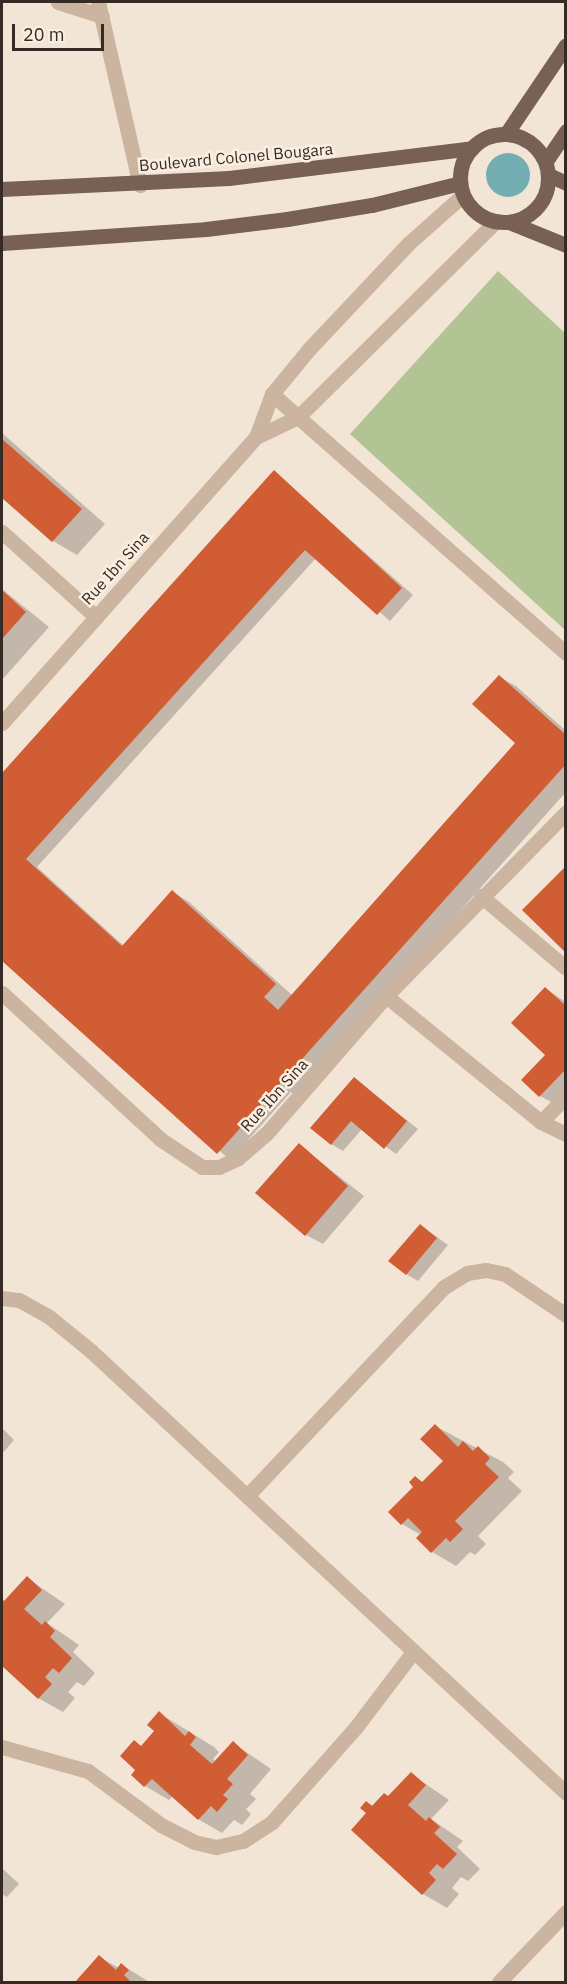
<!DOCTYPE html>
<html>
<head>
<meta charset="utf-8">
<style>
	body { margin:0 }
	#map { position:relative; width:567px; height:1984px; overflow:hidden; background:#f3e5d5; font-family:"IBM Plex Sans",sans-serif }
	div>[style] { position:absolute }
	.green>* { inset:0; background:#b2c394 }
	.water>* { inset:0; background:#72aeb2 }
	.round { border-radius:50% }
	.shadow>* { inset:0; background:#0003 }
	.building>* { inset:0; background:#d15d35 }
	.minor>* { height:15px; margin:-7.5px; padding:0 7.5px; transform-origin:7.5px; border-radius:7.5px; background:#cbb5a0 }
	.major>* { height:15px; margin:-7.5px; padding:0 7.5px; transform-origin:7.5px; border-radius:7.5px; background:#786154 }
	.major>.ring { margin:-7.5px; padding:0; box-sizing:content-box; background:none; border:15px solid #786154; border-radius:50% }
	span { translate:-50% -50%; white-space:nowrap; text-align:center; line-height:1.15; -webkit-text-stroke:5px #faefe1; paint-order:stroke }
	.street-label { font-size:16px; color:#352a24 }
	.frame { position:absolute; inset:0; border:3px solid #352a24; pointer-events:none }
	.scale { position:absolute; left:12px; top:24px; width:92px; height:27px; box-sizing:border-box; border:3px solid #352a24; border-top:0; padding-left:8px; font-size:18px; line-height:21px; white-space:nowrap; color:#352a24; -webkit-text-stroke:4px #faefe1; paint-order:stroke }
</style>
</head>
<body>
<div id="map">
	<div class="green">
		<i style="clip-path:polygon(498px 271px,565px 333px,565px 630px,350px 434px)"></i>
	</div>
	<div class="water">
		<i class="round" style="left:486px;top:153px;width:44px;height:44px"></i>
	</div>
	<div class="shadow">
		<i style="clip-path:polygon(2px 433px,105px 524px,77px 555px,53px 541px,2px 496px)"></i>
		<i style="clip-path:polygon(274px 472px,413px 595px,390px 621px,316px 558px,37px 867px,124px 946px,173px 892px,189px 902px,293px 996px,517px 743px,499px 677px,516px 686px,566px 731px,566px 792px,296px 1095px,291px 1092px,230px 1160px,2px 958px,2px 776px)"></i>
		<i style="clip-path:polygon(2px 589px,49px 627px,2px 680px)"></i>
		<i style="clip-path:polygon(546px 989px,566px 1002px,566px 1096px,557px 1105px,540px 1096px,547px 1055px)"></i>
		<i style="clip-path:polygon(354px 1079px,418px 1129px,396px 1154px,362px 1129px,343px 1151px,331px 1144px)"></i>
		<i style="clip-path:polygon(299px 1145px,364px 1196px,323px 1244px,306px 1235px)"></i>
		<i style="clip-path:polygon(420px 1225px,448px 1245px,418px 1281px,406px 1274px)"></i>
		<i style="clip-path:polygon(435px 1426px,503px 1462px,514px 1472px,508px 1478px,522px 1491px,478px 1536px,486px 1544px,475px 1555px,470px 1552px,456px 1566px,432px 1552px,418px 1538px,421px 1535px,402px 1524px,416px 1478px,424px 1483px,445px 1461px)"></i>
		<i style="clip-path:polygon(2px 1428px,14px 1440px,2px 1454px)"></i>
		<i style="clip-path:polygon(27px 1578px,65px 1604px,47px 1623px,79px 1645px,73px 1652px,95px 1673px,84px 1686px,77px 1682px,68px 1692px,75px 1698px,63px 1712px,38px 1698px,2px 1664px,2px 1600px,5px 1602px)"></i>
		<i style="clip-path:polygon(159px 1713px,214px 1747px,219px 1752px,213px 1759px,216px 1762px,233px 1743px,271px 1769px,250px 1794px,256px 1799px,246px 1809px,251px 1814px,242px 1825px,234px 1820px,222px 1833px,198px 1819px,173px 1796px,169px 1800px,145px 1786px,137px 1770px,134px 1742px,142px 1747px,156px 1731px)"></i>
		<i style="clip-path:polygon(411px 1774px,449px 1800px,431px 1819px,463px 1841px,457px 1847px,480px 1869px,468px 1881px,461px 1877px,452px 1888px,459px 1894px,447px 1908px,423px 1894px,369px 1813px,367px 1803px,374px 1806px,389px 1797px)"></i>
		<i style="clip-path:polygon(2px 1868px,19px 1884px,7px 1897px,2px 1894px)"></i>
		<i style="clip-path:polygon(99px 1957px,119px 1968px,122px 1965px,149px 1982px,77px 1982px)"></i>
	</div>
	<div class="building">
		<i style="clip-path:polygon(2px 439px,82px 509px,52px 542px,2px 498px)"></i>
		<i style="clip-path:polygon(274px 470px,402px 588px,377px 615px,305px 550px,26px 859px,122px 946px,172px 890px,276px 984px,264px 997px,278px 1010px,515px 743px,472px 704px,499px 675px,566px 735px,566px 764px,217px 1154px,2px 961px,2px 773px)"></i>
		<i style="clip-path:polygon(2px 590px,26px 612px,2px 639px)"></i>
		<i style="clip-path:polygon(566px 866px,566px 953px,522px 910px)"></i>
		<i style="clip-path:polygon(545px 987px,566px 1006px,566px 1069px,539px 1097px,521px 1080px,545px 1055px,511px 1023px)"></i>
		<i style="clip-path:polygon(354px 1077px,407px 1121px,384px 1149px,351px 1121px,331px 1145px,310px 1128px)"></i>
		<i style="clip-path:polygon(299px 1143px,348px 1186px,305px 1236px,255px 1193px)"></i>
		<i style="clip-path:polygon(420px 1224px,437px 1238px,406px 1275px,388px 1261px)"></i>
		<i style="clip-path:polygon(435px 1424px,458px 1447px,463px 1441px,473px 1451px,478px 1446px,490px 1458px,485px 1464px,499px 1477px,455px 1521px,463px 1529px,450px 1542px,446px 1538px,431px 1553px,416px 1538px,422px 1532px,408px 1518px,401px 1525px,388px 1512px,413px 1487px,409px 1482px,415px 1476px,422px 1482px,443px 1461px,420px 1439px)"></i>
		<i style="clip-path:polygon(27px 1576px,42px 1590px,24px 1609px,42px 1625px,45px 1621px,55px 1631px,50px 1637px,72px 1658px,59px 1673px,53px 1668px,45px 1677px,52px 1684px,38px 1699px,2px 1666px,2px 1599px,4px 1601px)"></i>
		<i style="clip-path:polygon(159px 1711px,185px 1736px,189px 1731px,196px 1737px,190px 1745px,212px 1764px,233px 1741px,248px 1755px,227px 1779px,233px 1784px,223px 1795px,228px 1799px,217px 1812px,211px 1806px,198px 1820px,152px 1779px,144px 1787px,131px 1775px,135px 1770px,120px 1756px,134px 1740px,141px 1746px,154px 1731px,147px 1725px)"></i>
		<i style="clip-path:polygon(411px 1772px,426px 1785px,408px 1805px,426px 1821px,429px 1817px,440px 1827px,434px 1833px,457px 1854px,443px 1869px,437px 1864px,429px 1873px,436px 1880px,422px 1895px,351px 1830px,366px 1813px,360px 1808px,366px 1801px,372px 1806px,384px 1793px,388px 1796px)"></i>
		<i style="clip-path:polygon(99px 1955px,116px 1970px,121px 1963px,129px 1970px,124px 1975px,131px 1982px,75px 1982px)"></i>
	</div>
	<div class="minor">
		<i style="left:58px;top:2px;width:46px;rotate:17.7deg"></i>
		<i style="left:98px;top:2px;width:188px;rotate:77.1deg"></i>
		<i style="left:272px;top:394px;width:392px;rotate:41.4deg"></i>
		<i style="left:256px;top:437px;width:47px;rotate:-25.5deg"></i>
		<i style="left:298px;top:417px;width:277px;rotate:-44.7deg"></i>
		<i style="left:2px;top:532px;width:127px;rotate:42.1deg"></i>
		<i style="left:2px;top:723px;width:383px;rotate:-48.4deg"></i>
		<i style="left:256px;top:437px;width:46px;rotate:-69.6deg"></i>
		<i style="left:272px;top:394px;width:58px;rotate:-50.6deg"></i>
		<i style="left:309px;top:349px;width:146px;rotate:-46.7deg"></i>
		<i style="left:409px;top:243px;width:72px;rotate:-41.6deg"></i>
		<i style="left:481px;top:896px;width:111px;rotate:40.3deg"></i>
		<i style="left:2px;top:993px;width:215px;rotate:42.7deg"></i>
		<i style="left:160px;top:1139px;width:50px;rotate:33.7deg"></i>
		<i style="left:202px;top:1167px;width:17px"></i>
		<i style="left:219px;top:1167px;width:21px;rotate:-25deg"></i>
		<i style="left:238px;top:1158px;width:37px;rotate:-41deg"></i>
		<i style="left:266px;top:1134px;width:183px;rotate:-49deg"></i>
		<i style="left:386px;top:996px;width:200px;rotate:39.1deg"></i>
		<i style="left:541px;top:1122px;width:28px;rotate:26deg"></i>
		<i style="left:386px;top:996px;width:257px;rotate:-45.6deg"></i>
		<i style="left:541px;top:1122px;width:36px;rotate:-46deg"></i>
		<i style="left:2px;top:1298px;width:17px;rotate:7deg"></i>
		<i style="left:19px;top:1300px;width:33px;rotate:29deg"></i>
		<i style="left:48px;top:1316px;width:55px;rotate:39.1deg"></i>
		<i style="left:91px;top:1351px;width:649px;rotate:42.94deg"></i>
		<i style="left:247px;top:1496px;width:287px;rotate:-46.7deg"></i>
		<i style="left:444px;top:1287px;width:27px;rotate:-31deg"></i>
		<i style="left:467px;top:1273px;width:19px;rotate:-9deg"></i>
		<i style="left:486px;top:1270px;width:19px;rotate:12deg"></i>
		<i style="left:505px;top:1274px;width:73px;rotate:33.9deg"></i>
		<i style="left:2px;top:1747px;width:89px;rotate:15.6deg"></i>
		<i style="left:88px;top:1771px;width:91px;rotate:36.5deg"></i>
		<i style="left:161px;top:1825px;width:37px;rotate:27deg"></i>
		<i style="left:194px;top:1842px;width:23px;rotate:13deg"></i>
		<i style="left:216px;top:1847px;width:28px;rotate:-13deg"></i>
		<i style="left:243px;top:1841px;width:35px;rotate:-33deg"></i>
		<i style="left:272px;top:1822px;width:127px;rotate:-48.5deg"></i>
		<i style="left:356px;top:1727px;width:94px;rotate:-52.8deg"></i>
		<i style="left:499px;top:1982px;width:97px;rotate:-46.3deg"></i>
	</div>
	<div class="major">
		<i class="ring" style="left:460px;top:134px;width:73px;height:73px"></i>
		<i style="left:506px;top:134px;width:107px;rotate:-56deg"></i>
		<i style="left:546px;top:161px;width:36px;rotate:-56deg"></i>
		<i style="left:549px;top:175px;width:19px;rotate:25deg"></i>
		<i style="left:2px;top:189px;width:227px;rotate:-2.8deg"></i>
		<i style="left:229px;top:178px;width:245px;rotate:-7deg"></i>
		<i style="left:509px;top:222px;width:61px;rotate:22deg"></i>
		<i style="left:2px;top:243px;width:204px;rotate:-3.9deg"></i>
		<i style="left:206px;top:229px;width:82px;rotate:-7deg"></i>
		<i style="left:287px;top:219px;width:86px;rotate:-9.4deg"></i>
		<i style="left:372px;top:205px;width:91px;rotate:-14deg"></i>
	</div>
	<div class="street-label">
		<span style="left:236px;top:157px;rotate:-5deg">Boulevard Colonel Bougara</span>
		<span style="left:115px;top:568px;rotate:-48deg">Rue Ibn Sina</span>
		<span style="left:274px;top:1095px;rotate:-48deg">Rue Ibn Sina</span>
	</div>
	<div class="frame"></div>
	<div class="scale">20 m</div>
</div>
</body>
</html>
